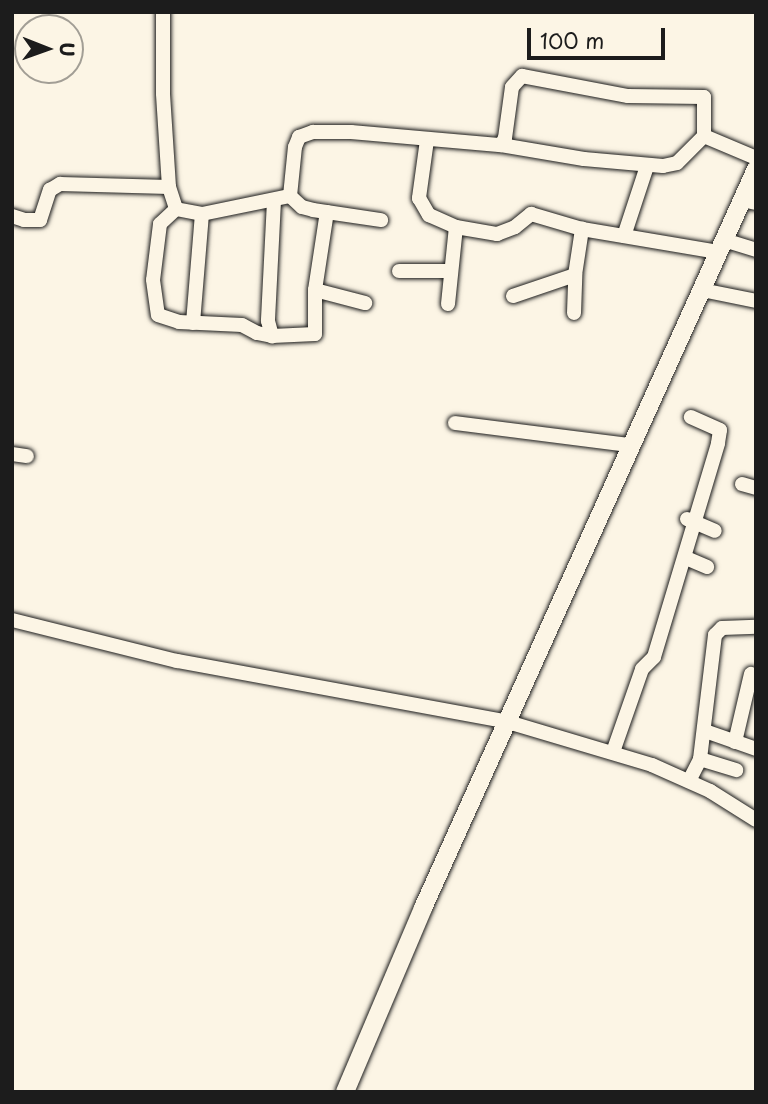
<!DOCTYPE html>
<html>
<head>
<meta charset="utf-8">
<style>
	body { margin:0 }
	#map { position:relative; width:768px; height:1104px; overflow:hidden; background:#fcf5e5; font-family:"Playpen Sans",sans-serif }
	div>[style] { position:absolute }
	.roads { filter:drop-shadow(0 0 2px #1c1c1c) drop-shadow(0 0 2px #1c1c1c) }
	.minor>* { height:14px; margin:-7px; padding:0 7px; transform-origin:7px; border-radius:7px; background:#fcf5e5 }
	.major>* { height:18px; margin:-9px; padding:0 9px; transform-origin:9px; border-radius:9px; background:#fcf5e5 }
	span { translate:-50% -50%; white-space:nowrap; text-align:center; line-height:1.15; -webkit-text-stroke:5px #fcf5e5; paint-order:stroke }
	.frame { position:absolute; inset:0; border:14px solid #1c1c1c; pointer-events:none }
	.north { position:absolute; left:14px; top:14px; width:70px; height:70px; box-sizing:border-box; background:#fcf5e5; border:2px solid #a29e95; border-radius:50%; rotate:91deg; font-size:19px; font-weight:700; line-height:28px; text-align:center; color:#1c1c1c }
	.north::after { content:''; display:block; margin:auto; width:24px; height:32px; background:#1c1c1c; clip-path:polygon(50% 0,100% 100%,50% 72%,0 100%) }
	.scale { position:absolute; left:527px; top:28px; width:138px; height:32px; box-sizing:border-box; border:4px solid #1c1c1c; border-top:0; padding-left:9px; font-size:21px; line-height:24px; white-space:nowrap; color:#1c1c1c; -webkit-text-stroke:5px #fcf5e5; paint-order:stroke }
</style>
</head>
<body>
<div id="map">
	<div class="roads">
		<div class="minor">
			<i style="left:427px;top:140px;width:59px;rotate:97.9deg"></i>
			<i style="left:419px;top:198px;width:20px;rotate:60deg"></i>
			<i style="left:429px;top:215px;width:30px;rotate:24deg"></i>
			<i style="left:456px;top:227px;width:42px;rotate:9.7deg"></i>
			<i style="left:497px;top:234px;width:19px;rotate:-21deg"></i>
			<i style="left:515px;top:227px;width:21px;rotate:-39deg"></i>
			<i style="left:531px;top:214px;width:53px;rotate:16.4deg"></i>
			<i style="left:582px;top:229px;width:138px;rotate:9.6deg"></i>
			<i style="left:501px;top:145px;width:84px;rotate:9.6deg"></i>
			<i style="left:584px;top:159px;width:79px;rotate:5.1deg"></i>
			<i style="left:663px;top:166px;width:14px;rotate:-12deg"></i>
			<i style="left:677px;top:163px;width:38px;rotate:-45deg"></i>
			<i style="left:169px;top:187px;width:23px;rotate:72deg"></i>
			<i style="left:176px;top:209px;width:26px;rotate:11deg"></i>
			<i style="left:202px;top:214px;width:90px;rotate:-11.6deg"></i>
			<i style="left:290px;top:196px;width:49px;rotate:-84.2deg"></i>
			<i style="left:295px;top:147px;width:11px;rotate:-68deg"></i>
			<i style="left:299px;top:137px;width:15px;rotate:-20deg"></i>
			<i style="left:313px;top:132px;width:38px"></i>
			<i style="left:351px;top:132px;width:151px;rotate:5deg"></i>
			<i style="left:501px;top:145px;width:8px;rotate:-60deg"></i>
			<i style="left:505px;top:138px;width:51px;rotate:-82.2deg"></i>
			<i style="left:512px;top:87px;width:15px;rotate:-48deg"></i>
			<i style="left:522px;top:76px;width:108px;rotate:10.7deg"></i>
			<i style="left:628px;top:96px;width:76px;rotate:0.8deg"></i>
			<i style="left:704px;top:97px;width:39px;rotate:90deg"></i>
			<i style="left:704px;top:136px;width:56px;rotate:22.9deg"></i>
			<i style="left:290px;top:196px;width:16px;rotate:43deg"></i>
			<i style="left:302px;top:207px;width:11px;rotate:15deg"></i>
			<i style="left:313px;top:210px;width:69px;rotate:8.4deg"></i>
			<i style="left:742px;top:200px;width:14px;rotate:12deg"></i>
			<i style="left:274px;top:201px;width:120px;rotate:92.9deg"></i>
			<i style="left:268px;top:321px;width:16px;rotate:75deg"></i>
			<i style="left:272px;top:336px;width:43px;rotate:-2.7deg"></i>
			<i style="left:315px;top:334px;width:44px;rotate:-90deg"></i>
			<i style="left:315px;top:290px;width:79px;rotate:-81.3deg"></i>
			<i style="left:176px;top:209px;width:22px;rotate:137deg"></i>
			<i style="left:160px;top:224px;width:56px;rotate:97.1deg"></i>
			<i style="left:153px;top:280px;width:35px;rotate:82deg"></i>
			<i style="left:158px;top:315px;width:22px;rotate:18deg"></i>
			<i style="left:179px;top:322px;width:63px;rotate:2.7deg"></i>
			<i style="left:242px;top:325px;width:17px;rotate:28deg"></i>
			<i style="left:257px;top:333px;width:15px;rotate:11deg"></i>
			<i style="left:12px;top:216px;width:13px;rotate:18deg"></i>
			<i style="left:24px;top:220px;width:16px"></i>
			<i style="left:40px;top:220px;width:32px;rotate:-72deg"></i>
			<i style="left:50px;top:190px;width:12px;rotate:-31deg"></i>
			<i style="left:60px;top:184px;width:109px;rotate:1.6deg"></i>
			<i style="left:169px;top:187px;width:94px;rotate:-93.7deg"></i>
			<i style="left:163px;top:93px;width:81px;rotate:-90deg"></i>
			<i style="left:624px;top:236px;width:74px;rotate:-71.8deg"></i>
			<i style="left:724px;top:240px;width:34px;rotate:17deg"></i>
			<i style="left:399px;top:271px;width:51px"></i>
			<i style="left:315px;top:290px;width:52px;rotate:14.6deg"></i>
			<i style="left:702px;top:290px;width:55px;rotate:11.5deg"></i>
			<i style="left:513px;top:296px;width:65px;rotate:-18.7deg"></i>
			<i style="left:448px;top:304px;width:77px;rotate:-84.1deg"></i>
			<i style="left:574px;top:313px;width:38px;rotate:-88deg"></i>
			<i style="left:575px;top:275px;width:47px;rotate:-81.3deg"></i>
			<i style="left:193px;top:323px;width:109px;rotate:-85.3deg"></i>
			<i style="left:455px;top:423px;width:176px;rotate:7.2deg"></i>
			<i style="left:12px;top:454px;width:15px;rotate:8deg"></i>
			<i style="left:742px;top:484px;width:15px;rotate:16deg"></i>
			<i style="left:687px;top:519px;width:30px;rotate:23deg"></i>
			<i style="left:686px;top:558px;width:23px;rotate:23deg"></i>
			<i style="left:12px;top:620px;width:170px;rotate:14deg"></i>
			<i style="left:177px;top:661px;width:337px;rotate:10.4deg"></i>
			<i style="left:508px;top:722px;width:150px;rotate:16.6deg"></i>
			<i style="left:652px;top:765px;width:64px;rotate:24.1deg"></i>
			<i style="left:710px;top:791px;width:54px;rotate:32.2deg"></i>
			<i style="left:705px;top:731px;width:54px;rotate:19.4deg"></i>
			<i style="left:735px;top:742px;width:70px;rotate:-76.8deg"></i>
			<i style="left:613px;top:752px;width:88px;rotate:-70.7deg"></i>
			<i style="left:642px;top:669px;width:17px;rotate:-45deg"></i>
			<i style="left:654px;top:657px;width:223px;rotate:-73.3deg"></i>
			<i style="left:718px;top:443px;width:13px;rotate:-81deg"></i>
			<i style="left:720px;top:430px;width:32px;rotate:-156deg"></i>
			<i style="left:700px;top:759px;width:38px;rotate:17deg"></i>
			<i style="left:689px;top:781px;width:25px;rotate:-63deg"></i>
			<i style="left:700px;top:759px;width:125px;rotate:-83.1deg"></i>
			<i style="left:715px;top:635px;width:10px;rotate:-45deg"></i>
			<i style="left:722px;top:628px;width:34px;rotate:-2deg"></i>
		</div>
		<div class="major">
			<i style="left:345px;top:1092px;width:200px;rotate:-67deg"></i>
			<i style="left:423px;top:908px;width:811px;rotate:-65.74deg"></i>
		</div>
	</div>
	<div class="frame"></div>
	<div class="north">U</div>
	<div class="scale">100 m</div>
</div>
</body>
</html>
